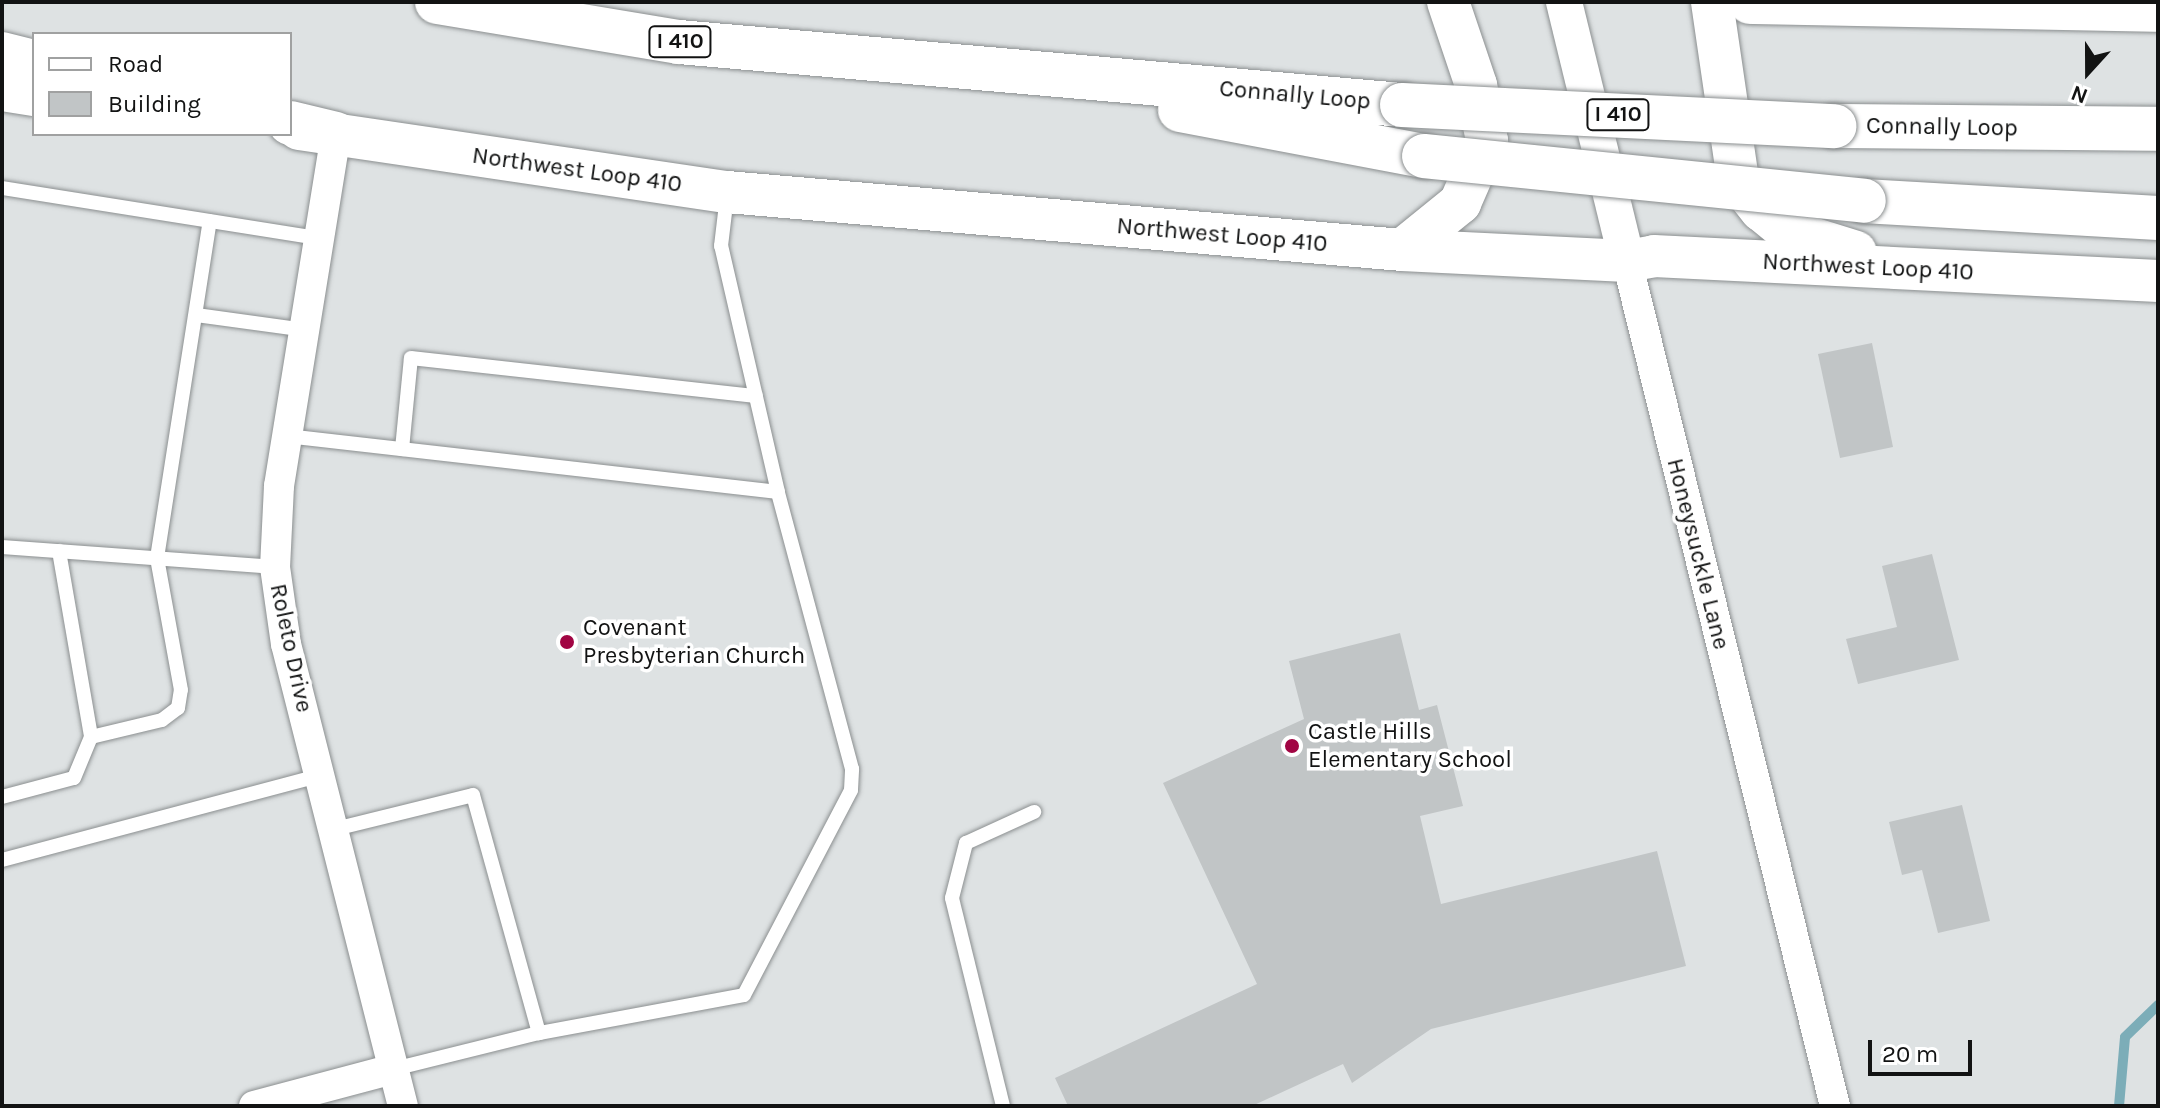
<!DOCTYPE html>
<html>
<head>
<meta charset="utf-8">
<style>
	body { margin:0 }
	#map { position:relative; width:2160px; height:1108px; overflow:hidden; background:#dee2e3; font-family:Karla,sans-serif }
	div>[style] { position:absolute }
	.stream>* { height:10px; margin:-5px; padding:0 5px; transform-origin:5px; border-radius:5px; background:#7cadb8 }
	.building>* { inset:0; background:#c1c5c6 }
	.roads { filter:drop-shadow(0 0 2px #8b8f90) drop-shadow(0 0 2px #8b8f90) }
	.service>* { height:14px; margin:-7px; padding:0 7px; transform-origin:7px; border-radius:7px; background:#fff }
	.minor>* { height:30px; margin:-15px; padding:0 15px; transform-origin:15px; border-radius:15px; background:#fff }
	.tertiary>* { height:36px; margin:-18px; padding:0 18px; transform-origin:18px; border-radius:18px; background:#fff }
	.secondary>* { height:42px; margin:-21px; padding:0 21px; transform-origin:21px; border-radius:21px; background:#fff }
	.motorway>* { height:44px; margin:-22px; padding:0 22px; transform-origin:22px; border-radius:22px; background:#fff }
	.bridges { filter:drop-shadow(0 0 2px #8b8f90) drop-shadow(0 0 2px #8b8f90) }
	.motorway-bridge>* { height:44px; margin:-22px; padding:0 22px; transform-origin:22px; border-radius:22px; background:#fff }
	.dots>* { width:22px; height:22px; translate:-50% -50%; box-sizing:border-box; border:4px solid #fff; border-radius:50% }
	span { translate:-50% -50%; white-space:nowrap; text-align:center; line-height:1.15; -webkit-text-stroke:7px #fff; paint-order:stroke }
	.shield-label span { padding:2px 6px; background:#fff; border:2px solid; border-radius:6px; -webkit-text-stroke-width:0 }
	.shield-label { font-size:22px; color:#121313; font-weight:700 }
	.street-label { font-size:24px; color:#121313 }
	.poi-label { font-size:24px; color:#121313 }
	.left { translate:0 -50%; text-align:left }
	.frame { position:absolute; inset:0; border:4px solid #121313; pointer-events:none }
	.legend { position:absolute; left:32px; top:32px; width:260px; height:104px; box-sizing:border-box; background:#fff; border:2px solid #a0a1a1; margin:0; padding:10px 14px; list-style:none; font-size:24px; color:#121313 }
	.legend li { display:flex; align-items:center; gap:16px; height:40px }
	.legend b { width:40px; border:2px solid #a0a1a1 }
	.north { position:absolute; left:2048px; top:32px; width:80px; height:80px; -webkit-text-stroke:6px #fff; paint-order:stroke; rotate:201deg; font-size:22px; font-weight:700; line-height:32px; text-align:center; color:#121313 }
	.north::after { content:''; display:block; margin:auto; width:28px; height:36px; background:#121313; clip-path:polygon(50% 0,100% 100%,50% 72%,0 100%) }
	.scale { position:absolute; left:1868px; top:1040px; width:104px; height:36px; box-sizing:border-box; border:4px solid #121313; border-top:0; padding-left:10px; font-size:24px; line-height:28px; white-space:nowrap; color:#121313; -webkit-text-stroke:6px #fff; paint-order:stroke }
</style>
</head>
<body>
<div id="map">
	<div class="stream">
		<i style="left:2119px;top:1106px;width:69px;rotate:-85deg"></i>
		<i style="left:2125px;top:1037px;width:46px;rotate:-44.1deg"></i>
	</div>
	<div class="building">
		<i style="clip-path:polygon(1872px 343px,1893px 447px,1840px 458px,1818px 354px)"></i>
		<i style="clip-path:polygon(1932px 554px,1959px 660px,1858px 684px,1846px 639px,1897px 627px,1882px 566px)"></i>
		<i style="clip-path:polygon(1400px 633px,1419px 710px,1437px 705px,1463px 806px,1420px 816px,1441px 904px,1657px 851px,1686px 966px,1431px 1029px,1352px 1083px,1343px 1064px,1252px 1106px,1068px 1106px,1055px 1078px,1257px 984px,1163px 783px,1304px 719px,1289px 661px)"></i>
		<i style="clip-path:polygon(1962px 805px,1990px 921px,1938px 933px,1922px 870px,1902px 875px,1889px 822px)"></i>
	</div>
	<div class="roads">
		<div class="service">
			<i style="left:2px;top:188px;width:321px;rotate:9deg"></i>
			<i style="left:196px;top:315px;width:110px;rotate:7.8deg"></i>
			<i style="left:287px;top:436px;width:494px;rotate:6.5deg"></i>
			<i style="left:778px;top:492px;width:253px;rotate:-103deg"></i>
			<i style="left:721px;top:246px;width:50px;rotate:-83.2deg"></i>
			<i style="left:402px;top:449px;width:91px;rotate:-84.4deg"></i>
			<i style="left:411px;top:358px;width:347px;rotate:6.3deg"></i>
			<i style="left:2px;top:547px;width:274px;rotate:4.2deg"></i>
			<i style="left:59px;top:551px;width:189px;rotate:80.2deg"></i>
			<i style="left:2px;top:797px;width:74px;rotate:-14.8deg"></i>
			<i style="left:74px;top:778px;width:44px;rotate:-67.5deg"></i>
			<i style="left:91px;top:737px;width:73px;rotate:-13.5deg"></i>
			<i style="left:162px;top:720px;width:20px;rotate:-37deg"></i>
			<i style="left:178px;top:708px;width:18px;rotate:-81deg"></i>
			<i style="left:181px;top:690px;width:134px;rotate:-100.3deg"></i>
			<i style="left:157px;top:558px;width:341px;rotate:-81.1deg"></i>
			<i style="left:335px;top:829px;width:142px;rotate:-13.8deg"></i>
			<i style="left:473px;top:795px;width:247px;rotate:74.5deg"></i>
			<i style="left:539px;top:1033px;width:150px;rotate:166.1deg"></i>
			<i style="left:2px;top:860px;width:330px;rotate:-14.9deg"></i>
			<i style="left:539px;top:1033px;width:208px;rotate:-10.5deg"></i>
			<i style="left:744px;top:995px;width:231px;rotate:-62.4deg"></i>
			<i style="left:851px;top:790px;width:21px;rotate:-87deg"></i>
			<i style="left:852px;top:769px;width:287px;rotate:-105deg"></i>
			<i style="left:1003px;top:1106px;width:214px;rotate:-103.8deg"></i>
			<i style="left:952px;top:898px;width:57px;rotate:-75.7deg"></i>
			<i style="left:966px;top:843px;width:75px;rotate:-24.5deg"></i>
		</div>
		<div class="minor">
			<i style="left:336px;top:134px;width:357px;rotate:99.2deg"></i>
			<i style="left:279px;top:486px;width:81px;rotate:92.8deg"></i>
			<i style="left:275px;top:567px;width:78px;rotate:81.9deg"></i>
			<i style="left:286px;top:644px;width:477px;rotate:75.8deg"></i>
			<i style="left:1627px;top:261px;width:870px;rotate:76.17deg"></i>
			<i style="left:254px;top:1106px;width:144px;rotate:-14.9deg"></i>
		</div>
		<div class="tertiary">
			<i style="left:1564px;top:2px;width:267px;rotate:76.3deg"></i>
		</div>
		<div class="secondary">
			<i style="left:1712px;top:2px;width:181px;rotate:81.7deg"></i>
			<i style="left:1738px;top:181px;width:37px;rotate:52deg"></i>
			<i style="left:1761px;top:210px;width:32px;rotate:39deg"></i>
			<i style="left:1786px;top:230px;width:73px;rotate:17.4deg"></i>
			<i style="left:2px;top:90px;width:32px;rotate:9deg"></i>
			<i style="left:299px;top:129px;width:433px;rotate:8.4deg"></i>
			<i style="left:727px;top:192px;width:677px;rotate:4.91deg"></i>
			<i style="left:1402px;top:250px;width:225px;rotate:2.8deg"></i>
			<i style="left:1627px;top:261px;width:27px;rotate:-10deg"></i>
			<i style="left:1654px;top:256px;width:505px;rotate:2.84deg"></i>
			<i style="left:1402px;top:250px;width:75px;rotate:-39deg"></i>
			<i style="left:1460px;top:203px;width:68px;rotate:-66.5deg"></i>
			<i style="left:1487px;top:141px;width:57px;rotate:-101.1deg"></i>
			<i style="left:1476px;top:85px;width:88px;rotate:-108.6deg"></i>
		</div>
		<div class="motorway">
			<i style="left:437px;top:2px;width:245px;rotate:9.4deg"></i>
			<i style="left:679px;top:42px;width:726px;rotate:4.98deg"></i>
			<i style="left:1750px;top:2px;width:408px;rotate:1.1deg"></i>
			<i style="left:2px;top:54px;width:33px;rotate:14deg"></i>
			<i style="left:1180px;top:110px;width:248px;rotate:10.7deg"></i>
			<i style="left:290px;top:123px;width:47px;rotate:13.4deg"></i>
			<i style="left:1834px;top:126px;width:324px;rotate:0.5deg"></i>
			<i style="left:1864px;top:201px;width:294px;rotate:3.3deg"></i>
		</div>
	</div>
	<div class="bridges">
		<div class="motorway-bridge">
			<i style="left:1402px;top:105px;width:433px;rotate:2.8deg"></i>
			<i style="left:1424px;top:156px;width:442px;rotate:5.8deg"></i>
		</div>
	</div>
	<div class="dots">
		<i style="left:567px;top:642px;background:#a10543"></i>
		<i style="left:1292px;top:746px;background:#a10543"></i>
	</div>
	<div class="shield-label">
		<span style="left:680px;top:42px">I 410</span>
		<span style="left:1618px;top:115px">I 410</span>
	</div>
	<div class="street-label">
		<span style="left:1295px;top:95px;rotate:5deg">Connally Loop</span>
		<span style="left:1942px;top:127px;rotate:1deg">Connally Loop</span>
		<span style="left:577px;top:170px;rotate:8deg">Northwest Loop 410</span>
		<span style="left:1222px;top:235px;rotate:5deg">Northwest Loop 410</span>
		<span style="left:1868px;top:267px;rotate:3deg">Northwest Loop 410</span>
		<span style="left:1698px;top:554px;rotate:76deg">Honeysuckle Lane</span>
		<span style="left:291px;top:648px;rotate:78deg">Roleto Drive</span>
	</div>
	<div class="poi-label">
		<span class="left" style="left:583px;top:642px">Covenant<br>Presbyterian Church</span>
		<span class="left" style="left:1308px;top:746px">Castle Hills<br>Elementary School</span>
	</div>
	<div class="frame"></div>
	<ul class="legend">
	<li><b style="height:10px;background:#fff"></b>Road</li>
	<li><b style="height:22px;background:#c1c5c6"></b>Building</li>
	</ul>
	<div class="north">N</div>
	<div class="scale">20 m</div>
</div>
</body>
</html>
